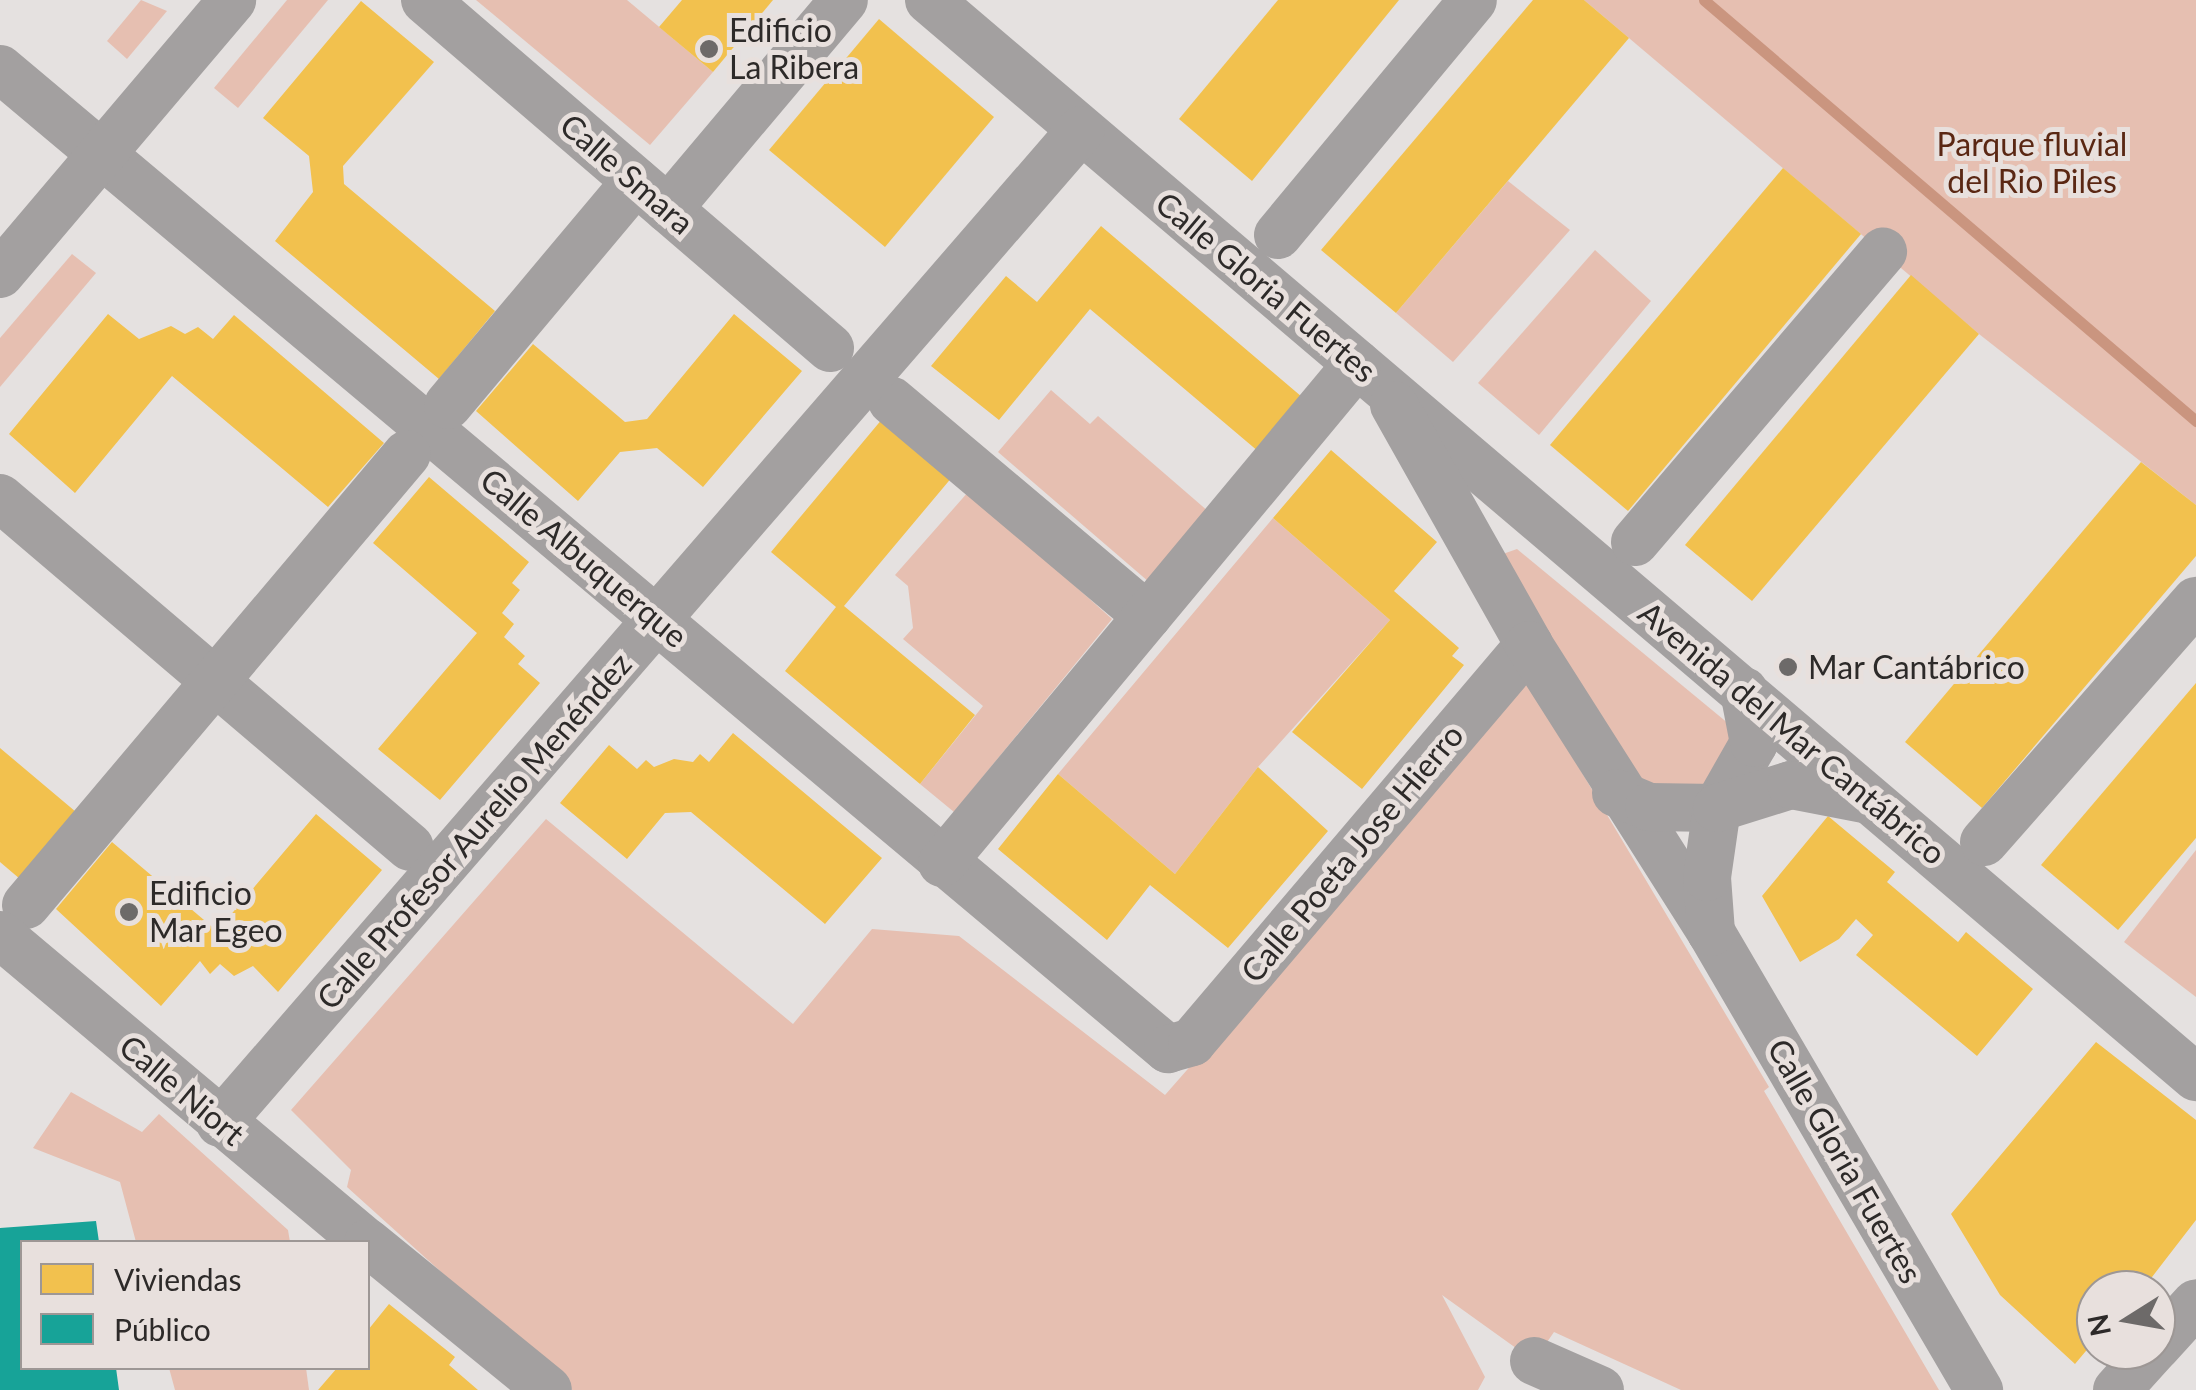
<!DOCTYPE html>
<html>
<head>
<meta charset="utf-8">
<style>
	body { margin:0 }
	#map { position:relative; width:2196px; height:1390px; overflow:hidden; background:#e5e1e0; font-family:Lato,sans-serif }
	div>[style] { position:absolute }
	.green>* { inset:0; background:#e6bfb1 }
	.homes>* { inset:0; background:#f2c14e }
	.public>* { inset:0; background:#17a398 }
	.stream>* { height:11px; margin:-5.5px; padding:0 5.5px; transform-origin:5.5px; border-radius:5.5px; background:#ca957f }
	.minor>* { height:48px; margin:-24px; padding:0 24px; transform-origin:24px; border-radius:24px; background:#a3a0a0 }
	.dots>* { width:28px; height:28px; translate:-50% -50%; box-sizing:border-box; border:5px solid #e8e0dd; border-radius:50% }
	span { translate:-50% -50%; white-space:nowrap; text-align:center; line-height:1.15; -webkit-text-stroke:10px #e8e0dd; paint-order:stroke }
	.poi-label { font-size:32px; color:#2d2a29 }
	.left { translate:0 -50%; text-align:left }
	.park-label { font-size:32px; color:#5a2713 }
	.street-label { font-size:32px; color:#2d2a29 }
	.legend { position:absolute; left:20px; top:1240px; width:350px; height:130px; box-sizing:border-box; background:#e8e0dd; border:2px solid #9d9795; margin:0; padding:12px 18px; list-style:none; font-size:30px; color:#2d2a29 }
	.legend li { display:flex; align-items:center; gap:20px; height:50px }
	.legend b { width:50px; border:2px solid #9d9795 }
	.north { position:absolute; left:2076px; top:1270px; width:100px; height:100px; box-sizing:border-box; background:#e8e0dd; border:2px solid #9d9795; border-radius:50%; rotate:259deg; font-size:28px; font-weight:700; line-height:40px; text-align:center; color:#2d2a29 }
	.north::after { content:''; display:block; margin:auto; width:35px; height:45px; background:#6d6a69; clip-path:polygon(50% 0,100% 100%,50% 72%,0 100%) }
</style>
</head>
<body>
<div id="map">
	<div class="green">
		<i style="clip-path:polygon(141px 0,167px 11px,127px 59px,107px 41px)"></i>
		<i style="clip-path:polygon(287px 0,328px 0,238px 108px,214px 88px)"></i>
		<i style="clip-path:polygon(476px 0,627px 0,713px 72px,650px 145px)"></i>
		<i style="clip-path:polygon(1584px 0,2196px 0,2196px 505px,1979px 334px)"></i>
		<i style="clip-path:polygon(1508px 181px,1570px 230px,1453px 362px,1396px 313px)"></i>
		<i style="clip-path:polygon(1595px 250px,1651px 301px,1539px 435px,1478px 383px)"></i>
		<i style="clip-path:polygon(72px 254px,96px 273px,0 387px,0 338px)"></i>
		<i style="clip-path:polygon(1051px 390px,1090px 424px,1098px 416px,1209px 512px,1149px 582px,998px 452px)"></i>
		<i style="clip-path:polygon(969px 491px,1112px 619px,954px 812px,920px 784px,983px 706px,903px 639px,913px 628px,908px 586px,895px 575px)"></i>
		<i style="clip-path:polygon(1273px 518px,1390px 620px,1258px 767px,1175px 874px,1058px 774px)"></i>
		<i style="clip-path:polygon(1517px 549px,1735px 729px,1713px 782px,1692px 789px,1636px 782px,1500px 555px)"></i>
		<i style="clip-path:polygon(1528px 682px,1769px 1087px,1764px 1091px,1939px 1390px,1681px 1390px,1554px 1332px,1534px 1361px,1442px 1295px,1485px 1377px,1478px 1390px,572px 1390px,347px 1187px,351px 1170px,291px 1110px,546px 819px,793px 1024px,872px 929px,959px 936px,1165px 1095px)"></i>
		<i style="clip-path:polygon(2196px 850px,2196px 997px,2124px 942px)"></i>
		<i style="clip-path:polygon(71px 1092px,142px 1132px,159px 1114px,288px 1230px,290px 1242px,136px 1242px,120px 1182px,33px 1148px)"></i>
		<i style="clip-path:polygon(169px 1368px,306px 1368px,309px 1390px,175px 1390px)"></i>
	</div>
	<div class="homes">
		<i style="clip-path:polygon(682px 0,773px 0,713px 72px,659px 27px)"></i>
		<i style="clip-path:polygon(1278px 0,1399px 0,1252px 181px,1179px 119px)"></i>
		<i style="clip-path:polygon(1533px 0,1584px 0,1629px 38px,1396px 313px,1321px 250px)"></i>
		<i style="clip-path:polygon(361px 1px,434px 62px,343px 166px,344px 184px,495px 311px,439px 379px,275px 241px,313px 192px,309px 156px,263px 118px)"></i>
		<i style="clip-path:polygon(879px 19px,994px 117px,885px 247px,769px 150px)"></i>
		<i style="clip-path:polygon(1783px 168px,1861px 234px,1628px 511px,1550px 445px)"></i>
		<i style="clip-path:polygon(1101px 226px,1302px 397px,1259px 452px,1090px 309px,999px 420px,931px 366px,1006px 276px,1037px 302px)"></i>
		<i style="clip-path:polygon(1911px 275px,1979px 334px,1752px 601px,1685px 545px)"></i>
		<i style="clip-path:polygon(108px 314px,139px 339px,171px 326px,185px 334px,198px 327px,213px 339px,234px 315px,384px 443px,328px 507px,172px 376px,75px 493px,9px 434px)"></i>
		<i style="clip-path:polygon(734px 314px,802px 371px,703px 487px,657px 448px,620px 452px,578px 501px,476px 411px,533px 344px,625px 422px,647px 419px)"></i>
		<i style="clip-path:polygon(883px 418px,953px 476px,844px 606px,975px 715px,920px 784px,785px 671px,836px 607px,771px 552px)"></i>
		<i style="clip-path:polygon(1331px 450px,1437px 542px,1394px 591px,1459px 648px,1452px 656px,1464px 665px,1362px 789px,1292px 732px,1390px 620px,1273px 518px)"></i>
		<i style="clip-path:polygon(2141px 462px,2196px 505px,2196px 556px,1982px 808px,1905px 742px)"></i>
		<i style="clip-path:polygon(429px 477px,529px 562px,512px 583px,520px 590px,502px 613px,514px 624px,504px 637px,525px 656px,518px 664px,540px 683px,440px 800px,378px 749px,477px 633px,373px 543px)"></i>
		<i style="clip-path:polygon(2196px 683px,2196px 838px,2118px 930px,2041px 865px)"></i>
		<i style="clip-path:polygon(733px 733px,882px 858px,825px 924px,691px 812px,665px 813px,627px 859px,560px 803px,609px 745px,637px 769px,646px 760px,654px 767px,674px 759px,693px 762px,700px 754px,709px 762px)"></i>
		<i style="clip-path:polygon(0 748px,76px 812px,20px 879px,0 862px)"></i>
		<i style="clip-path:polygon(1258px 767px,1328px 831px,1228px 948px,1150px 885px,1107px 940px,998px 849px,1058px 774px,1175px 874px)"></i>
		<i style="clip-path:polygon(316px 814px,382px 870px,278px 992px,253px 966px,234px 976px,220px 964px,210px 974px,200px 961px,161px 1006px,56px 909px,112px 842px,217px 931px)"></i>
		<i style="clip-path:polygon(1828px 816px,1895px 872px,1887px 882px,1958px 942px,1966px 932px,2033px 989px,1977px 1056px,1856px 955px,1873px 935px,1856px 919px,1839px 939px,1800px 962px,1762px 896px)"></i>
		<i style="clip-path:polygon(2096px 1042px,2196px 1120px,2196px 1220px,2142px 1290px,2096px 1290px,2096px 1339px,2075px 1364px,2000px 1295px,1951px 1214px)"></i>
		<i style="clip-path:polygon(389px 1304px,455px 1357px,449px 1365px,478px 1390px,318px 1390px,337px 1368px,368px 1368px,368px 1330px)"></i>
	</div>
	<div class="public">
		<i style="clip-path:polygon(96px 1221px,99px 1242px,22px 1242px,22px 1368px,116px 1368px,119px 1390px,0 1390px,0 1228px)"></i>
	</div>
	<div class="stream">
		<i style="left:1704px;top:0;width:648px;rotate:40.55deg"></i>
	</div>
	<div class="minor">
		<i style="left:425px;top:0;width:534px;rotate:40.67deg"></i>
		<i style="left:929px;top:0;width:1663px;rotate:40.37deg"></i>
		<i style="left:0;top:69px;width:1525px;rotate:40deg"></i>
		<i style="left:1168px;top:1049px;width:25px;rotate:-16deg"></i>
		<i style="left:1192px;top:1042px;width:521px;rotate:-49.67deg"></i>
		<i style="left:668px;top:209px;width:273px;rotate:-49.9deg"></i>
		<i style="left:1278px;top:235px;width:305px;rotate:-50.3deg"></i>
		<i style="left:0;top:274px;width:359px;rotate:-49.7deg"></i>
		<i style="left:892px;top:401px;width:334px;rotate:40.1deg"></i>
		<i style="left:448px;top:405px;width:292px;rotate:-50deg"></i>
		<i style="left:1394px;top:405px;width:275px;rotate:60.6deg"></i>
		<i style="left:1529px;top:645px;width:340px;rotate:57.6deg"></i>
		<i style="left:1711px;top:932px;width:531px;rotate:59.67deg"></i>
		<i style="left:0;top:498px;width:538px;rotate:40.41deg"></i>
		<i style="left:1635px;top:542px;width:382px;rotate:-49.5deg"></i>
		<i style="left:1616px;top:793px;width:36px;rotate:23deg"></i>
		<i style="left:1649px;top:807px;width:68px;rotate:0.8deg"></i>
		<i style="left:1717px;top:808px;width:75px;rotate:-60.4deg"></i>
		<i style="left:1754px;top:743px;width:53px;rotate:-100.9deg"></i>
		<i style="left:1984px;top:842px;width:321px;rotate:-48.7deg"></i>
		<i style="left:942px;top:863px;width:649px;rotate:-50.25deg"></i>
		<i style="left:26px;top:905px;width:590px;rotate:-49.81deg"></i>
		<i style="left:1711px;top:932px;width:55px;rotate:-94.2deg"></i>
		<i style="left:1707px;top:877px;width:70px;rotate:-81.8deg"></i>
		<i style="left:1717px;top:808px;width:77px;rotate:-17.3deg"></i>
		<i style="left:1791px;top:785px;width:79px;rotate:10.9deg"></i>
		<i style="left:0;top:935px;width:478px;rotate:40deg"></i>
		<i style="left:220px;top:1123px;width:1314px;rotate:-49.07deg"></i>
		<i style="left:368px;top:1243px;width:232px;rotate:39.2deg"></i>
		<i style="left:2156px;top:1347px;width:59px;rotate:-47.7deg"></i>
		<i style="left:1534px;top:1361px;width:72px;rotate:23.7deg"></i>
		<i style="left:2117px;top:1390px;width:54px;rotate:-48deg"></i>
	</div>
	<div class="dots">
		<i style="left:709px;top:49px;background:#6d6a69"></i>
		<i style="left:1788px;top:667px;background:#6d6a69"></i>
		<i style="left:129px;top:912px;background:#6d6a69"></i>
	</div>
	<div class="poi-label">
		<span class="left" style="left:729px;top:49px">Edificio<br>La Ribera</span>
		<span class="left" style="left:1808px;top:667px">Mar Cantábrico</span>
		<span class="left" style="left:149px;top:912px">Edificio<br>Mar Egeo</span>
	</div>
	<div class="park-label">
		<span style="left:2032px;top:163px">Parque fluvial<br>del Rio Piles</span>
	</div>
	<div class="street-label">
		<span style="left:627px;top:174px;rotate:41deg">Calle Smara</span>
		<span style="left:1266px;top:287px;rotate:40deg">Calle Gloria Fuertes</span>
		<span style="left:584px;top:558px;rotate:40deg">Calle Albuquerque</span>
		<span style="left:1792px;top:733px;rotate:40deg">Avenida del Mar Cantábrico</span>
		<span style="left:474px;top:831px;rotate:-49deg">Calle Profesor Aurelio Menéndez</span>
		<span style="left:1352px;top:853px;rotate:-50deg">Calle Poeta Jose Hierro</span>
		<span style="left:182px;top:1090px;rotate:40deg">Calle Niort</span>
		<span style="left:1845px;top:1161px;rotate:60deg">Calle Gloria Fuertes</span>
	</div>
	<ul class="legend">
	<li><b style="height:28px;background:#f2c14e"></b>Viviendas</li>
	<li><b style="height:28px;background:#17a398"></b>Público</li>
	</ul>
	<div class="north">N</div>
</div>
</body>
</html>
